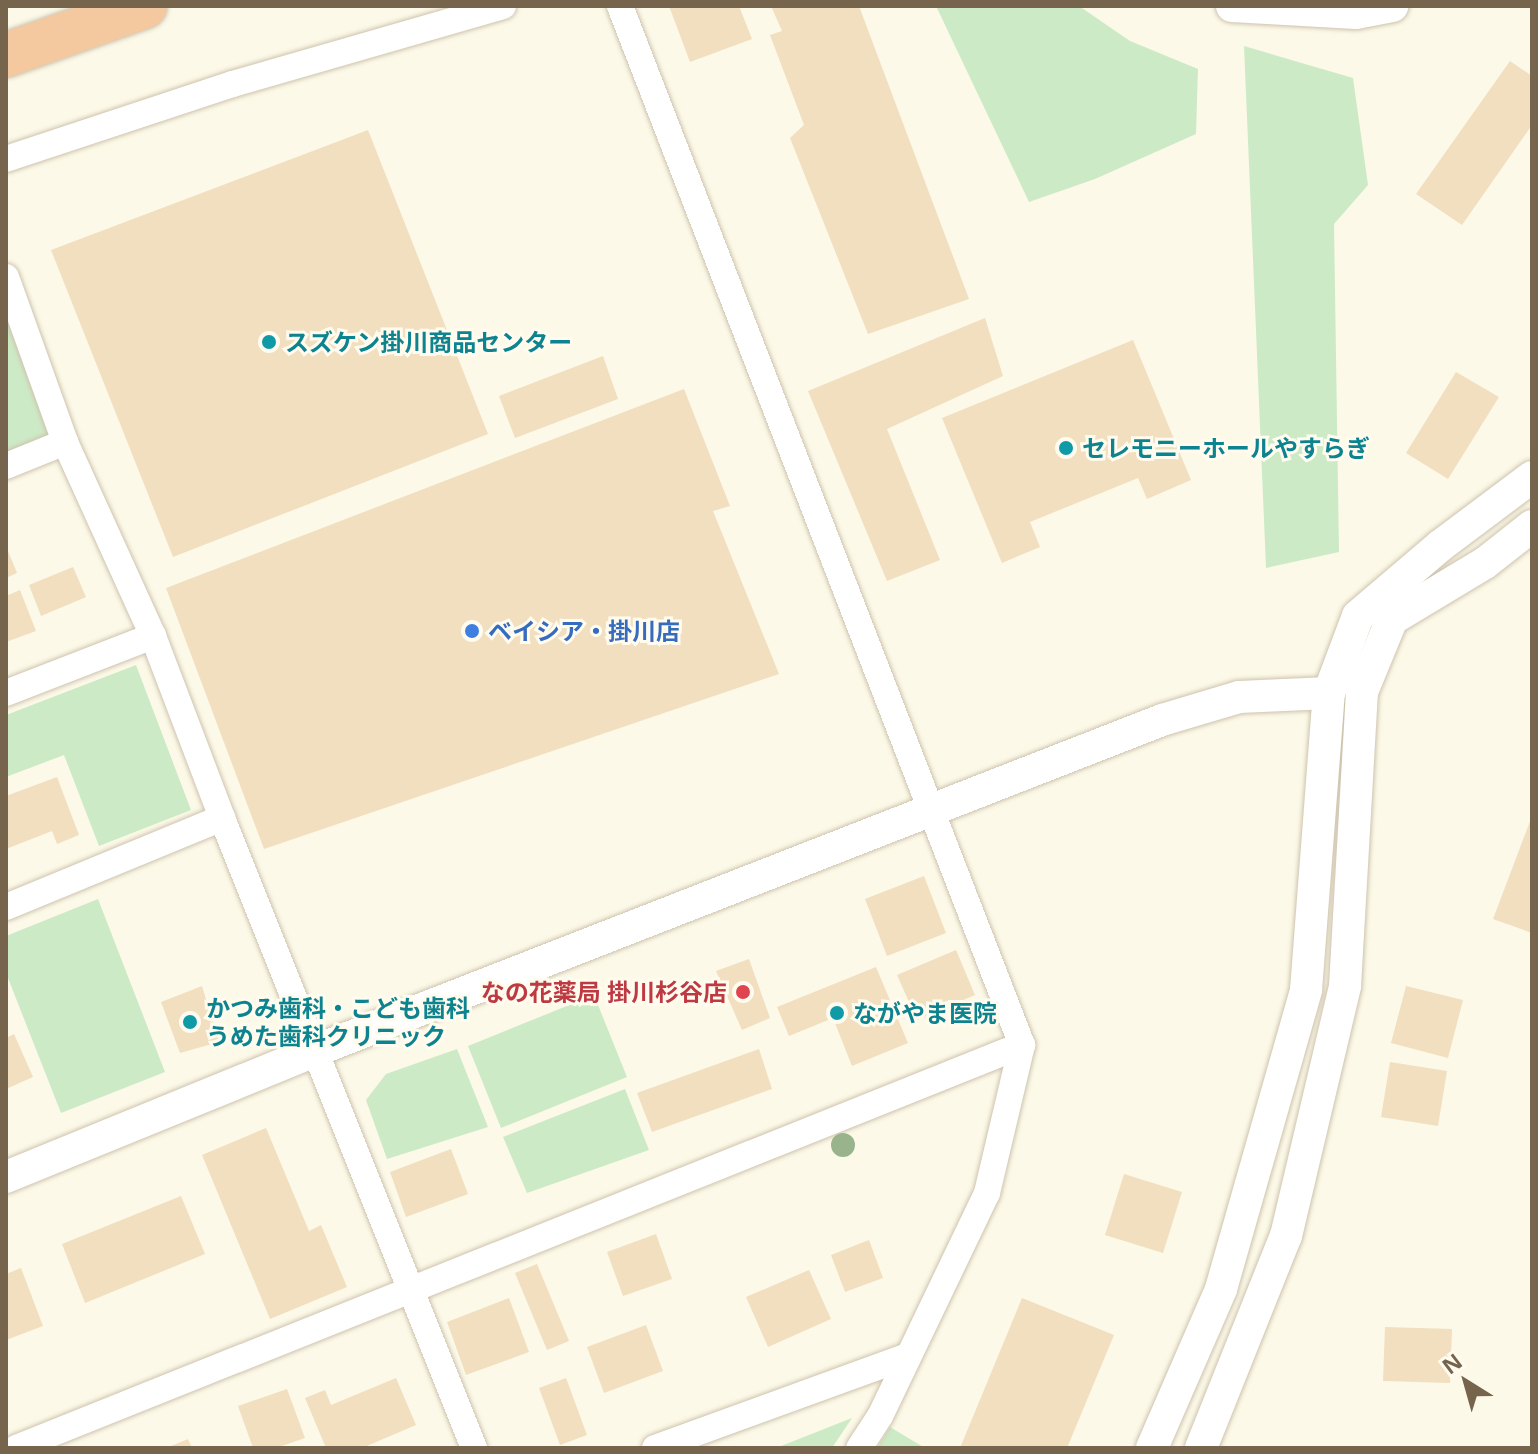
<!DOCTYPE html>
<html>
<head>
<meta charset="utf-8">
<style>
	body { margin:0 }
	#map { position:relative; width:1538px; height:1454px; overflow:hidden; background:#fcf9e8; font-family:"Noto Sans","Noto Sans JP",sans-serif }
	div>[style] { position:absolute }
	.green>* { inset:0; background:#cdeac6 }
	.building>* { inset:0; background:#f1dfc0 }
	.roads { filter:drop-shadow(0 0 2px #cec3ae) drop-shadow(0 0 2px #cec3ae) }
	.minor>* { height:26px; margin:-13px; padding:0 13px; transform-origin:13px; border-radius:13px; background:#fff }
	.tertiary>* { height:32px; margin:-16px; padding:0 16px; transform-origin:16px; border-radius:16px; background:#fff }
	.motorway>* { height:44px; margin:-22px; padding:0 22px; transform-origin:22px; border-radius:22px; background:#f5c9a0 }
	.trees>* { width:24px; height:24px; margin:-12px; border-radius:50%; background:#99b48d }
	.dots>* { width:22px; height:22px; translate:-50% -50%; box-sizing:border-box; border:4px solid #fffcef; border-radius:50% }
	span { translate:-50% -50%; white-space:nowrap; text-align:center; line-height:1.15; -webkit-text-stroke:6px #fffcef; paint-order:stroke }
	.culture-label { font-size:24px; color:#0d838f; font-weight:700 }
	.left { translate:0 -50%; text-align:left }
	.shop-label { font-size:24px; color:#366cbe; font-weight:700 }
	.health-label { font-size:24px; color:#be3a42; font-weight:700 }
	.right { translate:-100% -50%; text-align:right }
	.frame { position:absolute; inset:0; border:8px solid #76644c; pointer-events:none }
	.north { position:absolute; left:1426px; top:1342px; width:80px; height:80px; -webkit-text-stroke:6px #fffcef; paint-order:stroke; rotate:323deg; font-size:22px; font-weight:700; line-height:32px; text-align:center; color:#76644c }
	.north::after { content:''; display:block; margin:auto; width:28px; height:36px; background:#76644c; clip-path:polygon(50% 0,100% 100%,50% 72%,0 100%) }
</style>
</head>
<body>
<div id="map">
	<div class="green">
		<i style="clip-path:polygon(936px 6px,1079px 6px,1130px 41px,1198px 69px,1196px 134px,1095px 179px,1029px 202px)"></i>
		<i style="clip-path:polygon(1244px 46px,1353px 78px,1368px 185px,1334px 224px,1339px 552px,1266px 568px)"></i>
		<i style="clip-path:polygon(6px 314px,55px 446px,6px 464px)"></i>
		<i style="clip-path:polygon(136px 665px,191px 810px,99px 846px,64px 755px,6px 777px,6px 715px)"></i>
		<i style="clip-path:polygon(98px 899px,165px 1072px,61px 1113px,6px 973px,6px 936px)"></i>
		<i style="clip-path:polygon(594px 995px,627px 1077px,501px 1128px,468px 1046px)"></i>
		<i style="clip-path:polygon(457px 1049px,488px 1127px,387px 1159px,366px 1100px,386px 1074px)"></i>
		<i style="clip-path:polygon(625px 1089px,649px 1150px,527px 1193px,503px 1137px)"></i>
		<i style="clip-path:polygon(852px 1418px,832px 1448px,776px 1448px)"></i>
		<i style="clip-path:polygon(890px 1427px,925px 1448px,877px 1448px)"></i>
	</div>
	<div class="building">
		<i style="clip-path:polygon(669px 6px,739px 6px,752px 39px,690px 62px)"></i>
		<i style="clip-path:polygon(771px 6px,859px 6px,969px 299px,868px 334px,790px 138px,804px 125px,770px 35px,782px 31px)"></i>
		<i style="clip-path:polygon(1510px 61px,1532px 76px,1532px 125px,1462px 225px,1416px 194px)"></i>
		<i style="clip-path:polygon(368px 130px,488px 434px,173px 557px,51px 250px)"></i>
		<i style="clip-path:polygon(985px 318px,1003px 376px,887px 429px,940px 560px,887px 581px,808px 391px)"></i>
		<i style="clip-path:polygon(1133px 340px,1191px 480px,1147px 499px,1138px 478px,1030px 522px,1040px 547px,1002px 563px,942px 418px)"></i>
		<i style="clip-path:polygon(603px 356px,618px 399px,515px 438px,499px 396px)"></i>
		<i style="clip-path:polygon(1456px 372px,1499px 397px,1448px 479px,1406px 453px)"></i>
		<i style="clip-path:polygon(684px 389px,730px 506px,713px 511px,779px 674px,264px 849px,166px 588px)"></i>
		<i style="clip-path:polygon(6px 546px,17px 573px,6px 578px)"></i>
		<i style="clip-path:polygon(73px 567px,86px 597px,41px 616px,29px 585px)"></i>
		<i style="clip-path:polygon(20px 590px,36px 631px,6px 642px,6px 596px)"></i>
		<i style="clip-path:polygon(57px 777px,79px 835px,57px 844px,52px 831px,6px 849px,6px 796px)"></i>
		<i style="clip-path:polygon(1532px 816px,1532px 933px,1493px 919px)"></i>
		<i style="clip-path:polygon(924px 876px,946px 933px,887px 956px,865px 899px)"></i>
		<i style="clip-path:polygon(956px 950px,975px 995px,917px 1020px,897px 975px)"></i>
		<i style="clip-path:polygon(749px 959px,770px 1018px,742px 1030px,716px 971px)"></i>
		<i style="clip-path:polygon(876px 967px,908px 1043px,852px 1066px,833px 1018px,789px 1036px,777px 1007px)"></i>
		<i style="clip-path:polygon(202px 986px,219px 1042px,180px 1053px,161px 1002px)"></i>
		<i style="clip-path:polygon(1406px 986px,1463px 1000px,1448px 1058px,1391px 1043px)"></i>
		<i style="clip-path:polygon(14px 1034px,33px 1077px,6px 1089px,6px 1038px)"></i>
		<i style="clip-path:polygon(759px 1049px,772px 1089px,652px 1132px,637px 1093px)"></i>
		<i style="clip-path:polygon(1390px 1062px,1447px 1071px,1438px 1126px,1381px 1117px)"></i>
		<i style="clip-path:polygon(266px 1128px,309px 1231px,321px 1225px,347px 1287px,270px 1319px,202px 1155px)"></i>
		<i style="clip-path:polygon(451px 1149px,468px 1194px,406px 1217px,390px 1172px)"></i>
		<i style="clip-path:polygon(1124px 1174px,1182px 1192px,1163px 1253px,1105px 1235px)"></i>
		<i style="clip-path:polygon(181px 1196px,205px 1254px,85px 1303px,62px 1244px)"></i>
		<i style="clip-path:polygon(656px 1234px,672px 1279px,623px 1296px,607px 1252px)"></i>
		<i style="clip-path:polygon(869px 1240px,883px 1278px,845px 1292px,831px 1255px)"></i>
		<i style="clip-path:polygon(537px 1264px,569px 1341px,547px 1350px,515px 1273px)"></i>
		<i style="clip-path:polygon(21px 1268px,43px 1326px,6px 1340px,6px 1274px)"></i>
		<i style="clip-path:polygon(809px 1270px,831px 1319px,768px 1347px,746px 1297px)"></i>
		<i style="clip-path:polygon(509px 1298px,529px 1352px,466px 1375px,447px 1322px)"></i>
		<i style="clip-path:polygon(1022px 1298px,1114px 1335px,1067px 1448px,960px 1448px)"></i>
		<i style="clip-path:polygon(646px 1325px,663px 1371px,604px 1393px,587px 1347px)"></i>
		<i style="clip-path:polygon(1385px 1327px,1452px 1329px,1450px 1383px,1383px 1381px)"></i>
		<i style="clip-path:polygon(396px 1378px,416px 1425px,362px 1448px,326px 1448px,305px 1398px,325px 1390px,331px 1405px)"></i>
		<i style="clip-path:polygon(566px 1378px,587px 1435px,560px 1445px,539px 1388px)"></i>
		<i style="clip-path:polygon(287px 1389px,305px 1438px,276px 1448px,253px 1448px,238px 1406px)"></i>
		<i style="clip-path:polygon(188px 1439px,192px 1448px,166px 1448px)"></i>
	</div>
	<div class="roads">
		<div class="minor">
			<i style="left:620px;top:6px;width:1114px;rotate:68.85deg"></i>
			<i style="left:1022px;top:1045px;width:152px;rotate:103.3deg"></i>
			<i style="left:987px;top:1193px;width:247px;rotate:115.6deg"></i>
			<i style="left:880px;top:1416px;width:38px;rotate:123deg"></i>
			<i style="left:6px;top:159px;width:239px;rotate:-18.3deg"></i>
			<i style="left:233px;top:84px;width:281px;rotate:-16.1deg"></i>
			<i style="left:6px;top:277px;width:175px;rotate:70.3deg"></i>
			<i style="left:65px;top:442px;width:213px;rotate:65.6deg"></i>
			<i style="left:153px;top:636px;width:195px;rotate:69.2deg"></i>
			<i style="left:222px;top:818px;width:679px;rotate:68.2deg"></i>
			<i style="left:6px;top:466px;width:64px;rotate:-22.1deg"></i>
			<i style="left:6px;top:693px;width:158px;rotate:-21.2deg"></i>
			<i style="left:6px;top:907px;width:234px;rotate:-22.4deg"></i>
			<i style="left:16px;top:1448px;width:1084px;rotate:-21.83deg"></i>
			<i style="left:655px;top:1448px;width:269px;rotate:-20deg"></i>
		</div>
		<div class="tertiary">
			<i style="left:1232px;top:6px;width:124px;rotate:3.2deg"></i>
			<i style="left:1356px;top:13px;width:37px;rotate:-11deg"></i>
			<i style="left:6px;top:1177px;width:336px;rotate:-22.2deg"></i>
			<i style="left:317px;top:1050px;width:907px;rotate:-21.33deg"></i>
			<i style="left:1162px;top:720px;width:80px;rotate:-16.6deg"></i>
			<i style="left:1239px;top:697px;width:90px;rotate:-2.5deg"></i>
			<i style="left:1152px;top:1448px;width:173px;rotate:-66.5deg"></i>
			<i style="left:1221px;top:1289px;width:311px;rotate:-74.1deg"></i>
			<i style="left:1306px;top:990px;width:298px;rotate:-85.6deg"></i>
			<i style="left:1329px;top:693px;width:82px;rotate:-69.4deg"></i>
			<i style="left:1358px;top:616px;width:108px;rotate:-40.5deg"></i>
			<i style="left:1440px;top:546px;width:115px;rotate:-36.9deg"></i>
			<i style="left:1201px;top:1448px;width:228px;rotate:-68.2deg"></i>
			<i style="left:1286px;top:1236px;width:257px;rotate:-76.7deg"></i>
			<i style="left:1345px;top:986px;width:294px;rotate:-86.7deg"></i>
			<i style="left:1362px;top:692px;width:79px;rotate:-67.7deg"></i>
			<i style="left:1392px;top:619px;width:109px;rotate:-31.1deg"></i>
			<i style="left:1485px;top:563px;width:60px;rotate:-38.2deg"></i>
		</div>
		<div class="motorway">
			<i style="left:6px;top:55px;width:147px;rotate:-19.4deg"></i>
		</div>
	</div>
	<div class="trees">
		<i style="left:843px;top:1145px"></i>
	</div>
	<div class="dots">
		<i style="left:269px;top:342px;background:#0f9aa8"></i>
		<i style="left:1066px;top:448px;background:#0f9aa8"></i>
		<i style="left:472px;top:631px;background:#3f7fe0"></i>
		<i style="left:743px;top:992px;background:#e0444e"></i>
		<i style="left:837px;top:1013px;background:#0f9aa8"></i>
		<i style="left:190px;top:1022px;background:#0f9aa8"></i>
	</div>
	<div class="culture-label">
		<span class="left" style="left:285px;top:342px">スズケン掛川商品センター</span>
		<span class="left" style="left:1082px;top:448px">セレモニーホールやすらぎ</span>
		<span class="left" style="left:206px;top:1022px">かつみ歯科・こども歯科<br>うめた歯科クリニック</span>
		<span class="left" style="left:853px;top:1013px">ながやま医院</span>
	</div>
	<div class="shop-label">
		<span class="left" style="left:488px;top:631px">ベイシア・掛川店</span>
	</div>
	<div class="health-label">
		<span class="right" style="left:727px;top:992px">なの花薬局 掛川杉谷店</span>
	</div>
	<div class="frame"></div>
	<div class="north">N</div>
</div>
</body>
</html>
